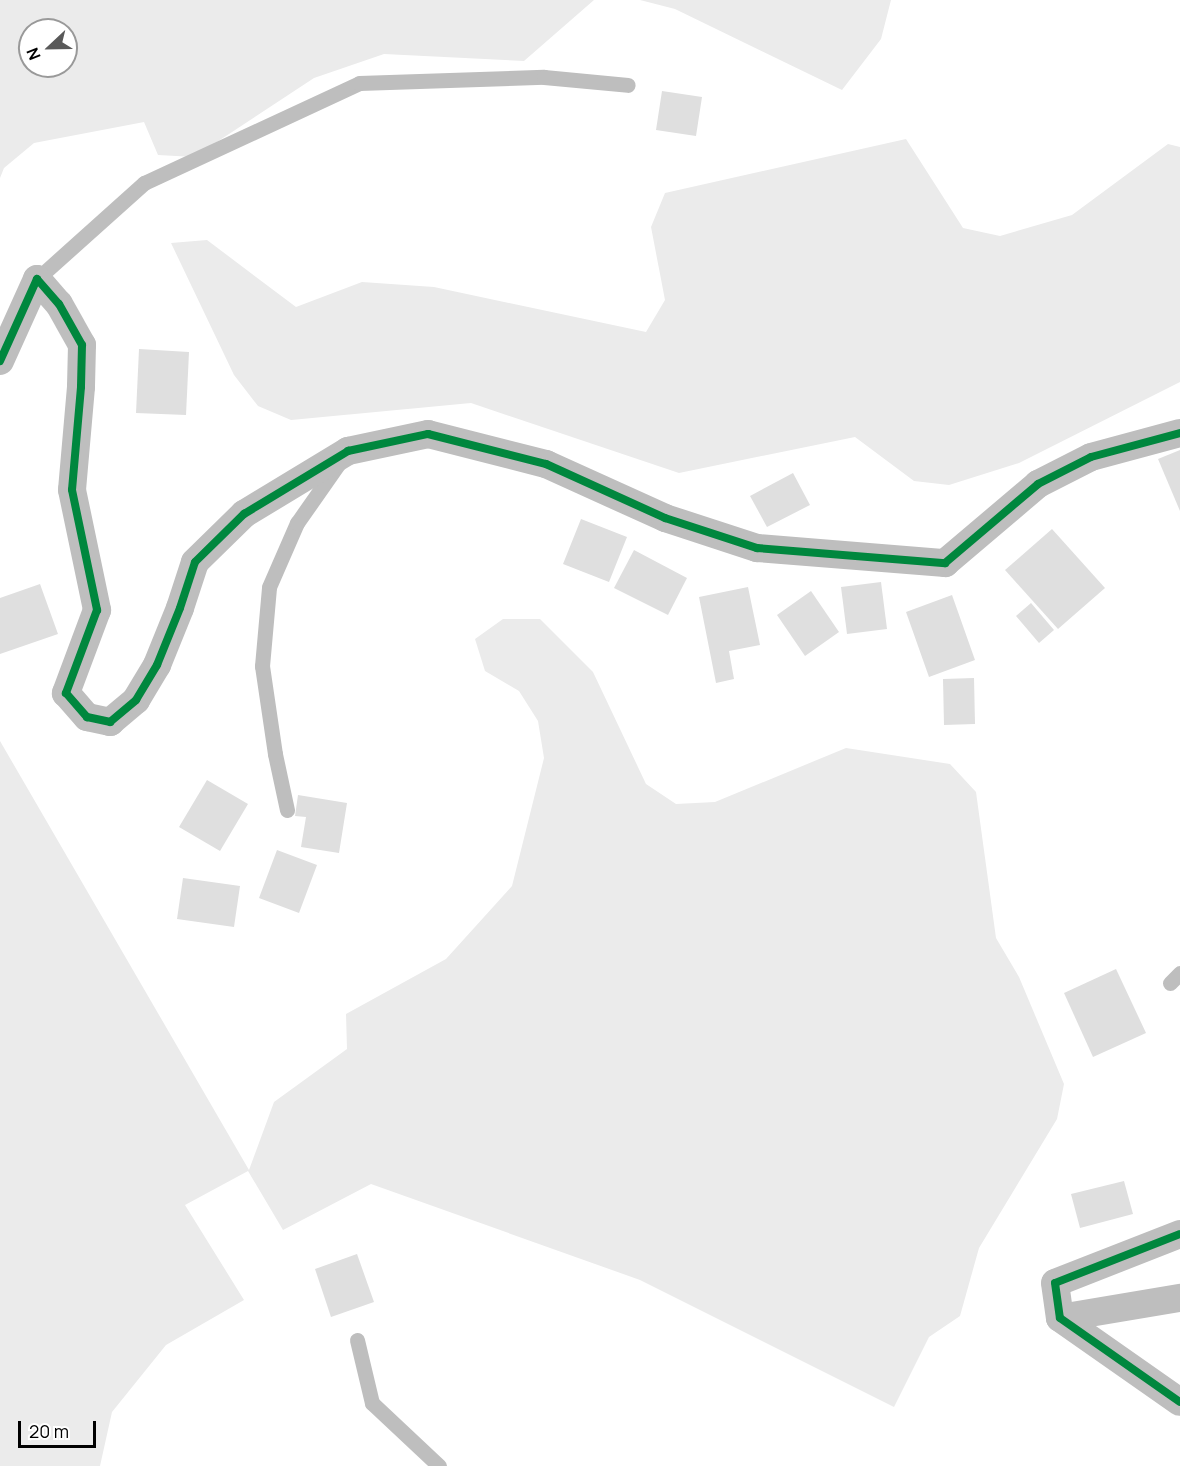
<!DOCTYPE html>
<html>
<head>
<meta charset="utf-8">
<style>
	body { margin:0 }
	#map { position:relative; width:1180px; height:1466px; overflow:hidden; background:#fff; font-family:Manrope,sans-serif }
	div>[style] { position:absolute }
	.green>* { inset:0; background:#ebebeb }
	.building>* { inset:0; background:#dfdfdf }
	.service>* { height:15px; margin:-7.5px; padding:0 7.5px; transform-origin:7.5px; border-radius:7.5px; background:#bebebe }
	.minor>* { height:28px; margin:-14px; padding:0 14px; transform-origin:14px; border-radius:14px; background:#bebebe }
	.cycleway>* { height:8px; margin:-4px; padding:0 4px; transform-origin:4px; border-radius:4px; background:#00873e }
	span { translate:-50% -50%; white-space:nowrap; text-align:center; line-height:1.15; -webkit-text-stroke:6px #fff; paint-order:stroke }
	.north { position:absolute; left:18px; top:18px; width:60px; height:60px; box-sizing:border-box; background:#fff; border:2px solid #999; border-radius:50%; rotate:248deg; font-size:16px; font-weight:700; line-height:24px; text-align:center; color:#000 }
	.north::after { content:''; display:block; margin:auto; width:21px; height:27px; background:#595959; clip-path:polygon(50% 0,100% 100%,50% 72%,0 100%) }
	.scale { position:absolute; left:18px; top:1421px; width:78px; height:27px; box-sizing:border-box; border:3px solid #000; border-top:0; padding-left:8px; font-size:18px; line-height:21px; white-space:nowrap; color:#000; -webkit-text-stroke:4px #fff; paint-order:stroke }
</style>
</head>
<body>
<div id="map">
	<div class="green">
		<i style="clip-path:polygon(evenodd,0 0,594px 0,524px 61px,384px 54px,314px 78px,194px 157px,158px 155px,144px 122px,34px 143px,4px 168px,0 178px,0 0,30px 30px,66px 30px,66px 66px,30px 66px,30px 30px)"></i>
		<i style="clip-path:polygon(640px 0,891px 0,881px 39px,842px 90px,675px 9px)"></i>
		<i style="clip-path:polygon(906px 139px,963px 228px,1000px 236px,1072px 215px,1168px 144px,1180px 147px,1180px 382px,1019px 463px,949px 485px,914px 481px,855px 437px,679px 473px,471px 403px,291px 420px,258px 406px,234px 375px,171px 243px,207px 240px,296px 307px,362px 282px,434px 287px,646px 332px,665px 300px,651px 227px,665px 193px)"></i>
		<i style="clip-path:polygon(503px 619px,540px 619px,593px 672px,646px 784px,676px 804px,715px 802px,846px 748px,950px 764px,976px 792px,996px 938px,1019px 977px,1064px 1084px,1057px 1119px,979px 1248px,960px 1316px,929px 1337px,894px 1407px,640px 1280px,371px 1184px,283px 1230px,248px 1171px,185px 1205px,244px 1300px,166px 1345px,112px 1412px,100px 1466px,0 1466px,0 741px,249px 1170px,274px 1102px,347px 1049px,346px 1014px,446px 959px,512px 886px,544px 758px,538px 721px,519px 691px,485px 671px,475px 639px)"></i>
	</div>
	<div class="building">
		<i style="clip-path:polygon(662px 91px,702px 97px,696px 136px,656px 130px)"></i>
		<i style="clip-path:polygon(139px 349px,189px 352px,186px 415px,136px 413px)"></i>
		<i style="clip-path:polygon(1180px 450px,1180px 511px,1158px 459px)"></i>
		<i style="clip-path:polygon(793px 473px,810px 505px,767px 527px,750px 496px)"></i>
		<i style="clip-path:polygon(581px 519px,627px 537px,609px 582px,563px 564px)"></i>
		<i style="clip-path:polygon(1052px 529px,1105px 588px,1058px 629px,1005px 570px)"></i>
		<i style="clip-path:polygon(634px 550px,687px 578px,668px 615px,614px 588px)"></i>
		<i style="clip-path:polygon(881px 582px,887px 629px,847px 634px,841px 587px)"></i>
		<i style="clip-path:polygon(40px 584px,58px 634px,0 654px,0 598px)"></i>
		<i style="clip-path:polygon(748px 587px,760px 645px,729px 651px,734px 679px,716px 683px,699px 597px)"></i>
		<i style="clip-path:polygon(811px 591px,839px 632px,805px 656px,777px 615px)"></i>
		<i style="clip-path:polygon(952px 595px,975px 660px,929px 677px,906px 612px)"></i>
		<i style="clip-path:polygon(1031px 603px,1054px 630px,1039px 643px,1016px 616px)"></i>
		<i style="clip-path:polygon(974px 678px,975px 724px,944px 725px,943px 679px)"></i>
		<i style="clip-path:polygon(207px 780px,248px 804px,220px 851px,179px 827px)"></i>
		<i style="clip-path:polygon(298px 795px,347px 803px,339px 853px,301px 847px,306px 817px,295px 816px)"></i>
		<i style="clip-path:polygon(277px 850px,317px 865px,299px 913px,259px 898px)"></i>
		<i style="clip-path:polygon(183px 878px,240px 886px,234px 927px,177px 919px)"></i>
		<i style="clip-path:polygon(1116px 969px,1146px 1033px,1093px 1057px,1064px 993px)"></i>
		<i style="clip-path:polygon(1124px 1181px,1133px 1214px,1080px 1228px,1071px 1194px)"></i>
		<i style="clip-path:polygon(357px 1254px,374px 1302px,331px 1317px,315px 1269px)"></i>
	</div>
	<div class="service">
		<i style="left:37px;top:279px;width:144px;rotate:-41.9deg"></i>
		<i style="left:144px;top:183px;width:237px;rotate:-24.9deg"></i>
		<i style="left:359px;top:83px;width:185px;rotate:-1.9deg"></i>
		<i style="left:544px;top:77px;width:84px;rotate:5.4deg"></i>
		<i style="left:287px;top:810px;width:57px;rotate:-102.1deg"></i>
		<i style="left:275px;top:754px;width:89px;rotate:-98.4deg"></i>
		<i style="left:262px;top:666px;width:79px;rotate:-84.9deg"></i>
		<i style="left:269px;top:587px;width:70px;rotate:-66.4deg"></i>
		<i style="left:297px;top:523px;width:73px;rotate:-55deg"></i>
		<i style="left:1170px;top:983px;width:14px;rotate:-45deg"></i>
		<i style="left:357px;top:1340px;width:65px;rotate:76.6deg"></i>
		<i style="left:372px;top:1403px;width:92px;rotate:43.2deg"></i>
	</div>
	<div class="minor">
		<i style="left:0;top:361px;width:90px;rotate:-65.7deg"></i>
		<i style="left:37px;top:279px;width:33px;rotate:49deg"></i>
		<i style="left:59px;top:304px;width:47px;rotate:60.7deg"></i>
		<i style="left:82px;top:345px;width:42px;rotate:91.4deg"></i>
		<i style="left:81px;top:387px;width:103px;rotate:95deg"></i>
		<i style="left:72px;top:490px;width:123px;rotate:78.2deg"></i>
		<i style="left:97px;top:610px;width:89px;rotate:110.5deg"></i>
		<i style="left:66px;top:693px;width:32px;rotate:49deg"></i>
		<i style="left:87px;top:717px;width:24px;rotate:12deg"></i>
		<i style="left:110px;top:722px;width:34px;rotate:-40deg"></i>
		<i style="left:136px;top:700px;width:41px;rotate:-59deg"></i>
		<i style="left:157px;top:665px;width:61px;rotate:-68deg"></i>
		<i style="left:180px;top:608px;width:48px;rotate:-71.9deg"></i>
		<i style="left:195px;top:562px;width:69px;rotate:-44.4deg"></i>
		<i style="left:244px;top:514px;width:122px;rotate:-31.2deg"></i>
		<i style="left:348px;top:451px;width:82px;rotate:-12deg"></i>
		<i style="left:428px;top:434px;width:122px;rotate:14.3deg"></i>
		<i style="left:546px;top:464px;width:131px;rotate:24.4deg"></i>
		<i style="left:665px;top:518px;width:97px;rotate:18.1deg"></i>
		<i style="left:757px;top:548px;width:189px;rotate:4.6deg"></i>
		<i style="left:945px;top:563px;width:122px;rotate:-40.3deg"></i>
		<i style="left:1038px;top:484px;width:59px;rotate:-27deg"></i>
		<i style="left:1091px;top:457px;width:92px;rotate:-15.1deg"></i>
		<i style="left:1180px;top:1234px;width:134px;rotate:158.6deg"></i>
		<i style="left:1055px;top:1283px;width:35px;rotate:82deg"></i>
		<i style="left:1060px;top:1318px;width:146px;rotate:35deg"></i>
		<i style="left:1060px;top:1318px;width:122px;rotate:-9.5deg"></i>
	</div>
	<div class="cycleway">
		<i style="left:0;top:361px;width:90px;rotate:-65.7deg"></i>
		<i style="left:37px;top:279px;width:33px;rotate:49deg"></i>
		<i style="left:59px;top:304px;width:47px;rotate:60.7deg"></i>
		<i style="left:82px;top:345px;width:42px;rotate:91.4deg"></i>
		<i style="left:81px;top:387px;width:103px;rotate:95deg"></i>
		<i style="left:72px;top:490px;width:123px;rotate:78.2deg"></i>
		<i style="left:97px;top:610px;width:89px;rotate:110.5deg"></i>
		<i style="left:66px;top:693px;width:32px;rotate:49deg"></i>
		<i style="left:87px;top:717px;width:24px;rotate:12deg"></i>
		<i style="left:110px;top:722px;width:34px;rotate:-40deg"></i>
		<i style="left:136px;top:700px;width:41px;rotate:-59deg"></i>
		<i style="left:157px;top:665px;width:61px;rotate:-68deg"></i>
		<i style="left:180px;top:608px;width:48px;rotate:-71.9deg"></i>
		<i style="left:195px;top:562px;width:69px;rotate:-44.4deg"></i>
		<i style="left:244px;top:514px;width:122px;rotate:-31.2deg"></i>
		<i style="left:348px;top:451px;width:82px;rotate:-12deg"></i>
		<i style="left:428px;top:434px;width:122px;rotate:14.3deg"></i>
		<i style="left:546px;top:464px;width:131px;rotate:24.4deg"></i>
		<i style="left:665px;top:518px;width:97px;rotate:18.1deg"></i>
		<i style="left:757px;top:548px;width:189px;rotate:4.6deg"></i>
		<i style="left:945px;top:563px;width:122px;rotate:-40.3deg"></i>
		<i style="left:1038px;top:484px;width:59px;rotate:-27deg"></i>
		<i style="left:1091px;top:457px;width:92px;rotate:-15.1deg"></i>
		<i style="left:1180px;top:1234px;width:134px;rotate:158.6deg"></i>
		<i style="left:1055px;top:1283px;width:35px;rotate:82deg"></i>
		<i style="left:1060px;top:1318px;width:146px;rotate:35deg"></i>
	</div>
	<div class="north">N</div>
	<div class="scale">20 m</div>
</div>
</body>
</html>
